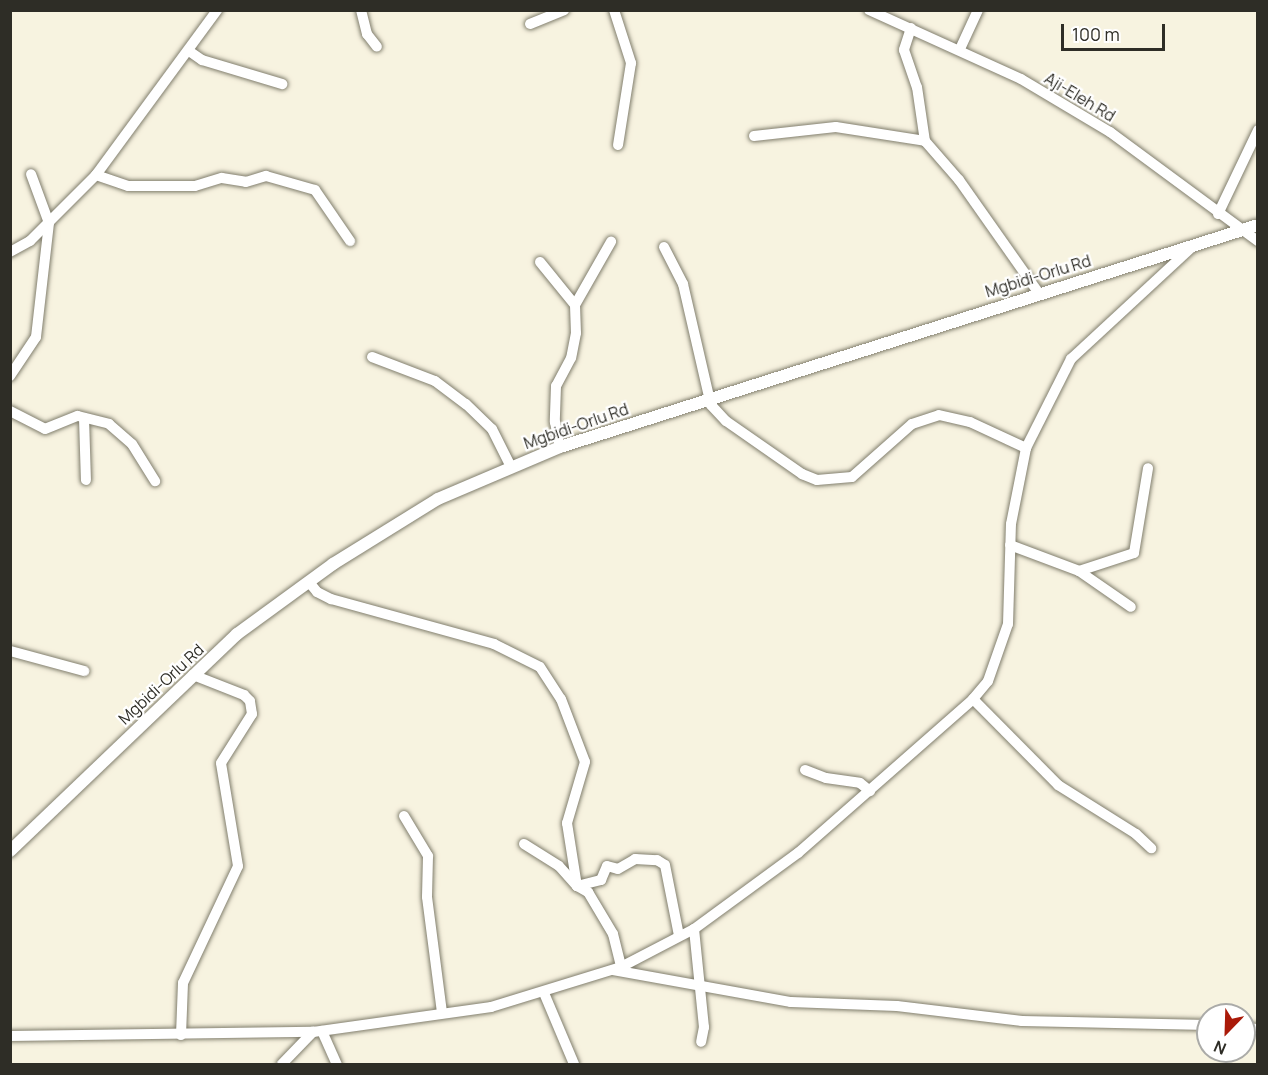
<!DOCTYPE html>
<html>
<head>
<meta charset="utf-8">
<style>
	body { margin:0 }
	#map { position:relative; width:1268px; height:1075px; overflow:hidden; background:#f7f3e0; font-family:Manrope,sans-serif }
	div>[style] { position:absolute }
	.roads { filter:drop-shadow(0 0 2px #817e6d) drop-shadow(0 0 2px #817e6d) }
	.minor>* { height:10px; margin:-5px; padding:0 5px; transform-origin:5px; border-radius:5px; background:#fff }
	.major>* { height:12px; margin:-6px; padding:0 6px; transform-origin:6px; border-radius:6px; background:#fff }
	span { translate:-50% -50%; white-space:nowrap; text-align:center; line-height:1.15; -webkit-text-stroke:4.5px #fff; paint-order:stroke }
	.street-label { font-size:16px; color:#2e2d26 }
	.frame { position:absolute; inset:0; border:12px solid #2e2d26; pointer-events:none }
	.north { position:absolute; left:1196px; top:1003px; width:60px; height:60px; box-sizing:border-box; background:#fff; border:2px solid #ababa8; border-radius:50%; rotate:203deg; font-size:16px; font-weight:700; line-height:24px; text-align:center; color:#2e2d26 }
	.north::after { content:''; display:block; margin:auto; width:21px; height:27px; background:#aa1a09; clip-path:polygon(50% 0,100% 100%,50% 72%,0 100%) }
	.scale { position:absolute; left:1061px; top:24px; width:104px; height:27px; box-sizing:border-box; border:3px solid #2e2d26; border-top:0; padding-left:8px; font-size:18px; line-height:21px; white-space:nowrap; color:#2e2d26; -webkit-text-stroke:4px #fff; paint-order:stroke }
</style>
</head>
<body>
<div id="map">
	<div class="roads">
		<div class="minor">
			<i style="left:361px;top:10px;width:25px;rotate:76deg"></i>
			<i style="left:367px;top:34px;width:16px;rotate:52deg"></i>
			<i style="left:614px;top:10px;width:56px;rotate:72.2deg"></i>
			<i style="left:631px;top:63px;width:83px;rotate:99deg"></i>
			<i style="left:869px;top:10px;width:167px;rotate:24.4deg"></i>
			<i style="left:1021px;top:79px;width:104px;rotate:30.8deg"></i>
			<i style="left:1110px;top:132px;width:184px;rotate:36.4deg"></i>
			<i style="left:530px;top:24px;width:37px;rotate:-22deg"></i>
			<i style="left:911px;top:28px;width:23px;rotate:108deg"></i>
			<i style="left:904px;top:50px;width:39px;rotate:71deg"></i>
			<i style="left:917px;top:87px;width:55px;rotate:81.6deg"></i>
			<i style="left:925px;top:141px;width:52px;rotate:48.9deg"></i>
			<i style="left:959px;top:180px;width:137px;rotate:54.8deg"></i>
			<i style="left:960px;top:49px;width:43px;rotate:-65.2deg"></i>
			<i style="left:189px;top:51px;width:16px;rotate:35deg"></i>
			<i style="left:202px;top:60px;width:84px;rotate:16.7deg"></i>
			<i style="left:754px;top:136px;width:82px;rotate:-6.3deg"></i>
			<i style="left:836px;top:127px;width:90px;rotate:8.9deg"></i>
			<i style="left:96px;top:175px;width:34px;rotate:19deg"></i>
			<i style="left:128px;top:186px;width:67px"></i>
			<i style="left:195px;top:186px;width:28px;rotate:-17deg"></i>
			<i style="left:222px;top:178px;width:24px;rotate:9deg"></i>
			<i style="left:246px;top:182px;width:21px;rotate:-17deg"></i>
			<i style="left:266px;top:176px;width:51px;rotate:15.9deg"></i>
			<i style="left:315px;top:190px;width:62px;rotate:55.5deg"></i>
			<i style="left:1218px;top:214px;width:93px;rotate:-64.5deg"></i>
			<i style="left:664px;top:247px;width:42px;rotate:62.8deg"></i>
			<i style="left:683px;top:284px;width:124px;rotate:77deg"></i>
			<i style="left:711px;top:405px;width:22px;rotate:47deg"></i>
			<i style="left:726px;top:421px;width:93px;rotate:34.9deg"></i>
			<i style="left:802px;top:474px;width:16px;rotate:22deg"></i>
			<i style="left:817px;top:480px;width:35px;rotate:-5deg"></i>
			<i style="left:852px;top:477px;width:80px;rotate:-41.5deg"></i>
			<i style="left:912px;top:424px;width:28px;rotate:-18deg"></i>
			<i style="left:939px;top:415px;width:32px;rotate:13deg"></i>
			<i style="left:970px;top:422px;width:62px;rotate:24.9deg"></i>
			<i style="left:10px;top:252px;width:23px;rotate:-29deg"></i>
			<i style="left:30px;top:241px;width:93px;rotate:-45deg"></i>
			<i style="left:96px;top:175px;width:205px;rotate:-53.7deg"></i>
			<i style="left:540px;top:262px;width:55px;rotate:50.9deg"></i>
			<i style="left:575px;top:305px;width:28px;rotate:88deg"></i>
			<i style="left:576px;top:333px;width:25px;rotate:101deg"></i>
			<i style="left:571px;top:358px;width:32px;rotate:118deg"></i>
			<i style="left:556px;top:386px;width:36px;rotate:92deg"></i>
			<i style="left:555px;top:422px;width:25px;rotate:79deg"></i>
			<i style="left:575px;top:305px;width:73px;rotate:-60.3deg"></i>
			<i style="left:372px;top:357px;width:67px;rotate:20.9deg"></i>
			<i style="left:435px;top:381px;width:39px;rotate:37deg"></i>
			<i style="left:466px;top:404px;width:36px;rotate:44deg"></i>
			<i style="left:492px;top:429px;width:42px;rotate:63.4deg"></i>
			<i style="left:10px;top:376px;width:47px;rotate:-56.3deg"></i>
			<i style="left:36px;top:337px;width:115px;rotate:-83.5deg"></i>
			<i style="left:49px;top:223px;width:52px;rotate:-110.2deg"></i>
			<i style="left:10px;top:411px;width:39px;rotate:27deg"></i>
			<i style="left:45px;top:429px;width:35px;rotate:-22deg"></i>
			<i style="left:78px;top:416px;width:32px;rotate:14deg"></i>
			<i style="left:109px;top:424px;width:30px;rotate:41deg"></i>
			<i style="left:132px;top:444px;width:44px;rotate:58.1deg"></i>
			<i style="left:84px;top:418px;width:62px;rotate:88.2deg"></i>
			<i style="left:1010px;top:545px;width:74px;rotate:20.6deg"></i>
			<i style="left:1079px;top:571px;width:63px;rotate:34.7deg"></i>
			<i style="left:1079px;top:571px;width:58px;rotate:-18.1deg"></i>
			<i style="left:1134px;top:553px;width:86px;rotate:-80.6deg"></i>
			<i style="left:309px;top:582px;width:13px;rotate:51deg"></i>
			<i style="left:317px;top:592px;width:16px;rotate:27deg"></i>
			<i style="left:331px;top:599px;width:169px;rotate:15.4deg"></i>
			<i style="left:494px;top:644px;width:51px;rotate:26.6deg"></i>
			<i style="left:540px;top:667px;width:38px;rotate:57deg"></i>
			<i style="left:561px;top:699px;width:67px;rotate:69.1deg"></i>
			<i style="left:585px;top:762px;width:64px;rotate:106.4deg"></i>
			<i style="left:567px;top:823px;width:64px;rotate:81deg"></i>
			<i style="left:577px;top:886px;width:13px;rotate:29deg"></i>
			<i style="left:588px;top:892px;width:49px;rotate:59.2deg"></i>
			<i style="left:613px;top:934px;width:34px;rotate:76deg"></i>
			<i style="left:10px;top:651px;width:77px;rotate:15.1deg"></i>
			<i style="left:973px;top:699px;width:121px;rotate:45.3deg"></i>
			<i style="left:1058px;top:785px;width:92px;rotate:32.1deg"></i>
			<i style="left:1136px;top:834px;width:21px;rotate:43deg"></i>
			<i style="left:805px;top:770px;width:22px;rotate:21deg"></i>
			<i style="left:826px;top:778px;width:34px;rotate:8deg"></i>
			<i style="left:860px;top:783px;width:13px;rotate:39deg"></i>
			<i style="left:404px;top:816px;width:47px;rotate:59deg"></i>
			<i style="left:428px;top:856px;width:41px;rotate:91.4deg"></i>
			<i style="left:427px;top:897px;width:117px;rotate:82.6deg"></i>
			<i style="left:524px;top:844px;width:41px;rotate:32.2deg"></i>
			<i style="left:559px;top:866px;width:27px;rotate:48deg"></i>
			<i style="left:577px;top:886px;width:25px;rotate:-14deg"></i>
			<i style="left:601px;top:880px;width:15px;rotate:-67deg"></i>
			<i style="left:607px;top:866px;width:11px;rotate:15deg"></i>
			<i style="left:618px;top:869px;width:20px;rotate:-30deg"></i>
			<i style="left:635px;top:859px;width:22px;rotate:3deg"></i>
			<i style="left:657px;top:860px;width:9px;rotate:32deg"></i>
			<i style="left:665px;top:865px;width:72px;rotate:78.8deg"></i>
			<i style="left:694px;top:929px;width:99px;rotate:84.2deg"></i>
			<i style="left:704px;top:1027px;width:15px;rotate:101deg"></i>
			<i style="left:613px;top:970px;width:181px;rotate:10.2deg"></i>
			<i style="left:791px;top:1002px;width:106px;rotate:2.2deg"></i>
			<i style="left:897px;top:1006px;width:126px;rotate:6.8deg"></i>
			<i style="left:1022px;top:1021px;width:186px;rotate:1.2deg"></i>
			<i style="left:544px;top:993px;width:77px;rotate:67.1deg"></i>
			<i style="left:1244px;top:1028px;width:14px;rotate:4deg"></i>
			<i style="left:322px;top:1031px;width:36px;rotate:66deg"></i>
			<i style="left:181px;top:1035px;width:52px;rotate:-87.8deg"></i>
			<i style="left:183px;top:983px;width:129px;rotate:-64.8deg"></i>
			<i style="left:238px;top:866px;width:104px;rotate:-99.4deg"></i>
			<i style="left:221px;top:763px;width:58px;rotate:-57.7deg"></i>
			<i style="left:252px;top:714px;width:13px;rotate:-99deg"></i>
			<i style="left:250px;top:701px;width:8px;rotate:-135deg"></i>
			<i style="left:244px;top:695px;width:55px;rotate:-158.6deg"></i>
			<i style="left:10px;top:1036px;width:303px;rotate:-0.8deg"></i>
			<i style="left:313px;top:1032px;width:180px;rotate:-8deg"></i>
			<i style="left:491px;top:1007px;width:136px;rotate:-17.1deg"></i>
			<i style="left:621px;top:967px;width:82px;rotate:-27.5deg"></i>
			<i style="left:694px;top:929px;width:129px;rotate:-36.2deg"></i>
			<i style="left:798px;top:853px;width:233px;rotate:-41.3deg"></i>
			<i style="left:973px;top:699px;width:23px;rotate:-50deg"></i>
			<i style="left:988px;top:681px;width:60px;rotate:-70.7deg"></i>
			<i style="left:1008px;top:624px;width:100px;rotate:-88.3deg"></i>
			<i style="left:1011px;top:524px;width:77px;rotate:-78.8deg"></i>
			<i style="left:1026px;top:448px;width:100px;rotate:-63.2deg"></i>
			<i style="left:1071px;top:359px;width:166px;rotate:-42.8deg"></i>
			<i style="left:282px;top:1064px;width:45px;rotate:-45.9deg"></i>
		</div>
		<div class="major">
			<i style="left:10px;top:851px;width:314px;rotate:-43.7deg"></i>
			<i style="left:237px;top:634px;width:119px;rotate:-36.1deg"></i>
			<i style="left:333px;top:564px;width:123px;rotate:-31.8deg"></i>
			<i style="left:438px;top:499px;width:133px;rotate:-23.1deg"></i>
			<i style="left:560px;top:447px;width:732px;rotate:-17.64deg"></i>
		</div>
	</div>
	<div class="street-label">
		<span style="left:1080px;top:97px;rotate:31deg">Aji-Eleh Rd</span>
		<span style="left:1038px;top:276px;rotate:-17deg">Mgbidi-Orlu Rd</span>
		<span style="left:576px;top:426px;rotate:-19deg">Mgbidi-Orlu Rd</span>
		<span style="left:161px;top:684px;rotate:-43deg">Mgbidi-Orlu Rd</span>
	</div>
	<div class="frame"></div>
	<div class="north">N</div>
	<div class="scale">100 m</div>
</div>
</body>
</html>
